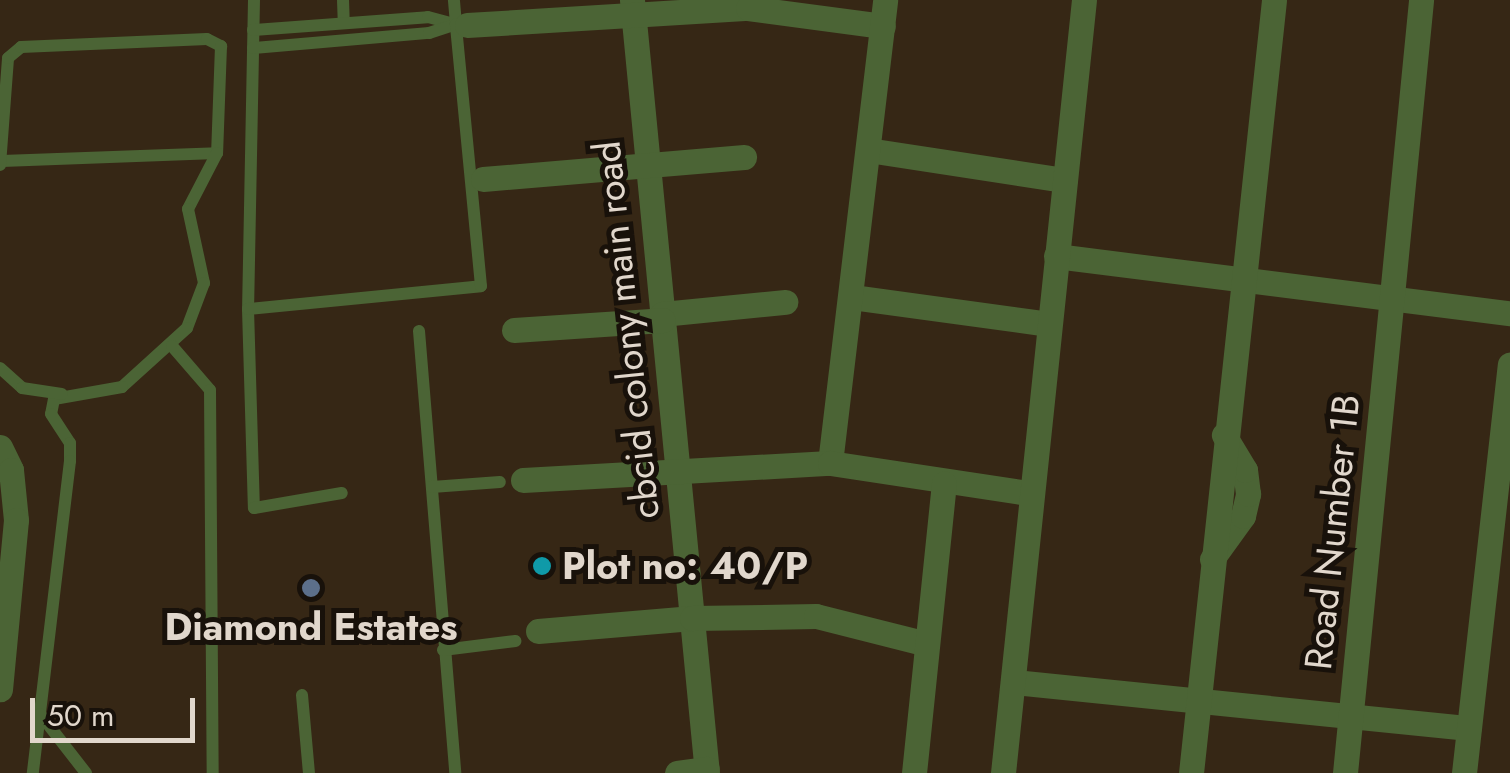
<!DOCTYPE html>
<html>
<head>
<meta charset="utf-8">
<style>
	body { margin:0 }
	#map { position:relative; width:1510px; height:773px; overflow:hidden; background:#362715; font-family:Jost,sans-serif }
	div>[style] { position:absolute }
	.service>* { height:12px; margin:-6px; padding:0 6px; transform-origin:6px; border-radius:6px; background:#4b6435 }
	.minor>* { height:25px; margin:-12.5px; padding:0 12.5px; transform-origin:12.5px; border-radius:12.5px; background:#4b6435 }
	.dots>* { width:28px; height:28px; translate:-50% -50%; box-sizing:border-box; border:5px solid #18110a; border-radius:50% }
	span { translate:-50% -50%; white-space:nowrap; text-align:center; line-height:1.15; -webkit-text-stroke:10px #18110a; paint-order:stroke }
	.street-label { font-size:38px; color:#e1d7cc }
	.poi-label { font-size:38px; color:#e1d7cc; font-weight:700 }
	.left { translate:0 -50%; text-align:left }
	.scale { position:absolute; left:30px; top:698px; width:165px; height:45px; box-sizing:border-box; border:5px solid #e1d7cc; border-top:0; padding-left:12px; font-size:30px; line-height:35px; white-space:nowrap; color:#e1d7cc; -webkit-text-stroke:8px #18110a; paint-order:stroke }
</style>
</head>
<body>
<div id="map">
	<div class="service">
		<i style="left:254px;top:0;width:309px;rotate:91.1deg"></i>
		<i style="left:248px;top:309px;width:199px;rotate:88.3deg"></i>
		<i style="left:254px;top:508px;width:89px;rotate:-9.7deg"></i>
		<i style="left:343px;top:0;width:23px;rotate:88deg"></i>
		<i style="left:253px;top:30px;width:175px;rotate:-4.2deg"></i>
		<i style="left:428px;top:17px;width:28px;rotate:15deg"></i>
		<i style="left:253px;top:48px;width:177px;rotate:-4.9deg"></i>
		<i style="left:429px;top:33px;width:28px;rotate:-18deg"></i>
		<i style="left:456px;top:24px;width:24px;rotate:-95deg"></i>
		<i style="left:2px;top:161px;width:215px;rotate:-2.1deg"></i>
		<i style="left:0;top:165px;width:107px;rotate:-85.7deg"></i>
		<i style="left:8px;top:58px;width:17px;rotate:-40deg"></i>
		<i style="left:21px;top:47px;width:186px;rotate:-2.5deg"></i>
		<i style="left:207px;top:39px;width:16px;rotate:27deg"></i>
		<i style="left:221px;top:46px;width:107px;rotate:92.1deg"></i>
		<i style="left:217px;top:153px;width:63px;rotate:117.4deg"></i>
		<i style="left:188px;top:209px;width:76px;rotate:77.8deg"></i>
		<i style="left:204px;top:283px;width:48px;rotate:110.7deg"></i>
		<i style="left:187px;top:328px;width:88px;rotate:137.8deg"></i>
		<i style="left:122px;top:387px;width:69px;rotate:170deg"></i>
		<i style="left:54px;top:399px;width:15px;rotate:101deg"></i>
		<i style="left:51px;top:414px;width:35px;rotate:57deg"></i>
		<i style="left:70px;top:443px;width:18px;rotate:90deg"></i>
		<i style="left:70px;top:461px;width:314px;rotate:96.8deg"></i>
		<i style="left:248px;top:309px;width:234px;rotate:-5.6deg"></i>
		<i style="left:481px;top:286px;width:263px;rotate:-95.5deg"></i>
		<i style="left:419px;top:331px;width:443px;rotate:85.3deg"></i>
		<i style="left:172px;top:346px;width:58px;rotate:49.2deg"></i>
		<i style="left:210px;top:390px;width:383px;rotate:89.6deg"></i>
		<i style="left:0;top:368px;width:30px;rotate:42deg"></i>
		<i style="left:22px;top:388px;width:40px;rotate:8.5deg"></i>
		<i style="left:432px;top:487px;width:68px;rotate:-4.2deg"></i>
		<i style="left:443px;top:650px;width:73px;rotate:-7.1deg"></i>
		<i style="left:302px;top:695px;width:78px;rotate:84.9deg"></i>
		<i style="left:40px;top:714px;width:75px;rotate:52.1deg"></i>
	</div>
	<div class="minor">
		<i style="left:632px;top:0;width:777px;rotate:84.46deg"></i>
		<i style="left:467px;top:25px;width:282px;rotate:-3.5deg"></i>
		<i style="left:748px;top:8px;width:136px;rotate:7.6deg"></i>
		<i style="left:868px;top:150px;width:199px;rotate:8.7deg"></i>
		<i style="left:483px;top:179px;width:262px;rotate:-4.8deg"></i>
		<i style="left:1056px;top:256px;width:458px;rotate:7.2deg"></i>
		<i style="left:852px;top:297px;width:199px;rotate:7.8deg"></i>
		<i style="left:662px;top:314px;width:124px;rotate:-5.6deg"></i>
		<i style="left:514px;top:330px;width:149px;rotate:-3.8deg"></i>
		<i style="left:0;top:447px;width:25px;rotate:64deg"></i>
		<i style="left:11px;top:470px;width:50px;rotate:84.3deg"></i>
		<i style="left:16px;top:520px;width:170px;rotate:95.4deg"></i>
		<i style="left:830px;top:463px;width:466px;rotate:-83.2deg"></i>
		<i style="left:523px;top:480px;width:307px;rotate:-3.2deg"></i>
		<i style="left:830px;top:463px;width:201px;rotate:8.6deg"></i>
		<i style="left:1212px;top:559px;width:53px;rotate:-54.2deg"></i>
		<i style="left:1243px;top:516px;width:23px;rotate:-77deg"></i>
		<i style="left:1248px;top:494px;width:24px;rotate:-97deg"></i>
		<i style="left:1245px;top:470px;width:41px;rotate:-121deg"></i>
		<i style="left:538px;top:631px;width:155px;rotate:-4.8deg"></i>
		<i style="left:692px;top:618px;width:124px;rotate:-0.9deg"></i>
		<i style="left:816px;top:616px;width:114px;rotate:14.2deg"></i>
		<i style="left:1014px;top:682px;width:457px;rotate:5.8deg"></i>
		<i style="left:677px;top:773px;width:30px;rotate:-8deg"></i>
		<i style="left:914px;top:773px;width:291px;rotate:-84.1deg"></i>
		<i style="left:1003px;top:773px;width:777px;rotate:-84.02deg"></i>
		<i style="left:1191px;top:773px;width:777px;rotate:-83.87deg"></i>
		<i style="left:1345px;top:773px;width:777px;rotate:-84.38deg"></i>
		<i style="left:1464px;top:773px;width:411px;rotate:-83.6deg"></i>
	</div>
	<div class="dots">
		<i style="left:542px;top:566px;background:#0f9aa8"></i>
		<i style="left:311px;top:588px;background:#5c6f8a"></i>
	</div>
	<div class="street-label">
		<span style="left:626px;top:330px;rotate:-96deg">cbcid colony main road</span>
		<span style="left:1332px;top:532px;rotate:-84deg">Road Number 1B</span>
	</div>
	<div class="poi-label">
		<span class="left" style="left:562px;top:566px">Plot no: 40/P</span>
		<span style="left:311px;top:627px">Diamond Estates</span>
	</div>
	<div class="scale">50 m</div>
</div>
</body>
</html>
